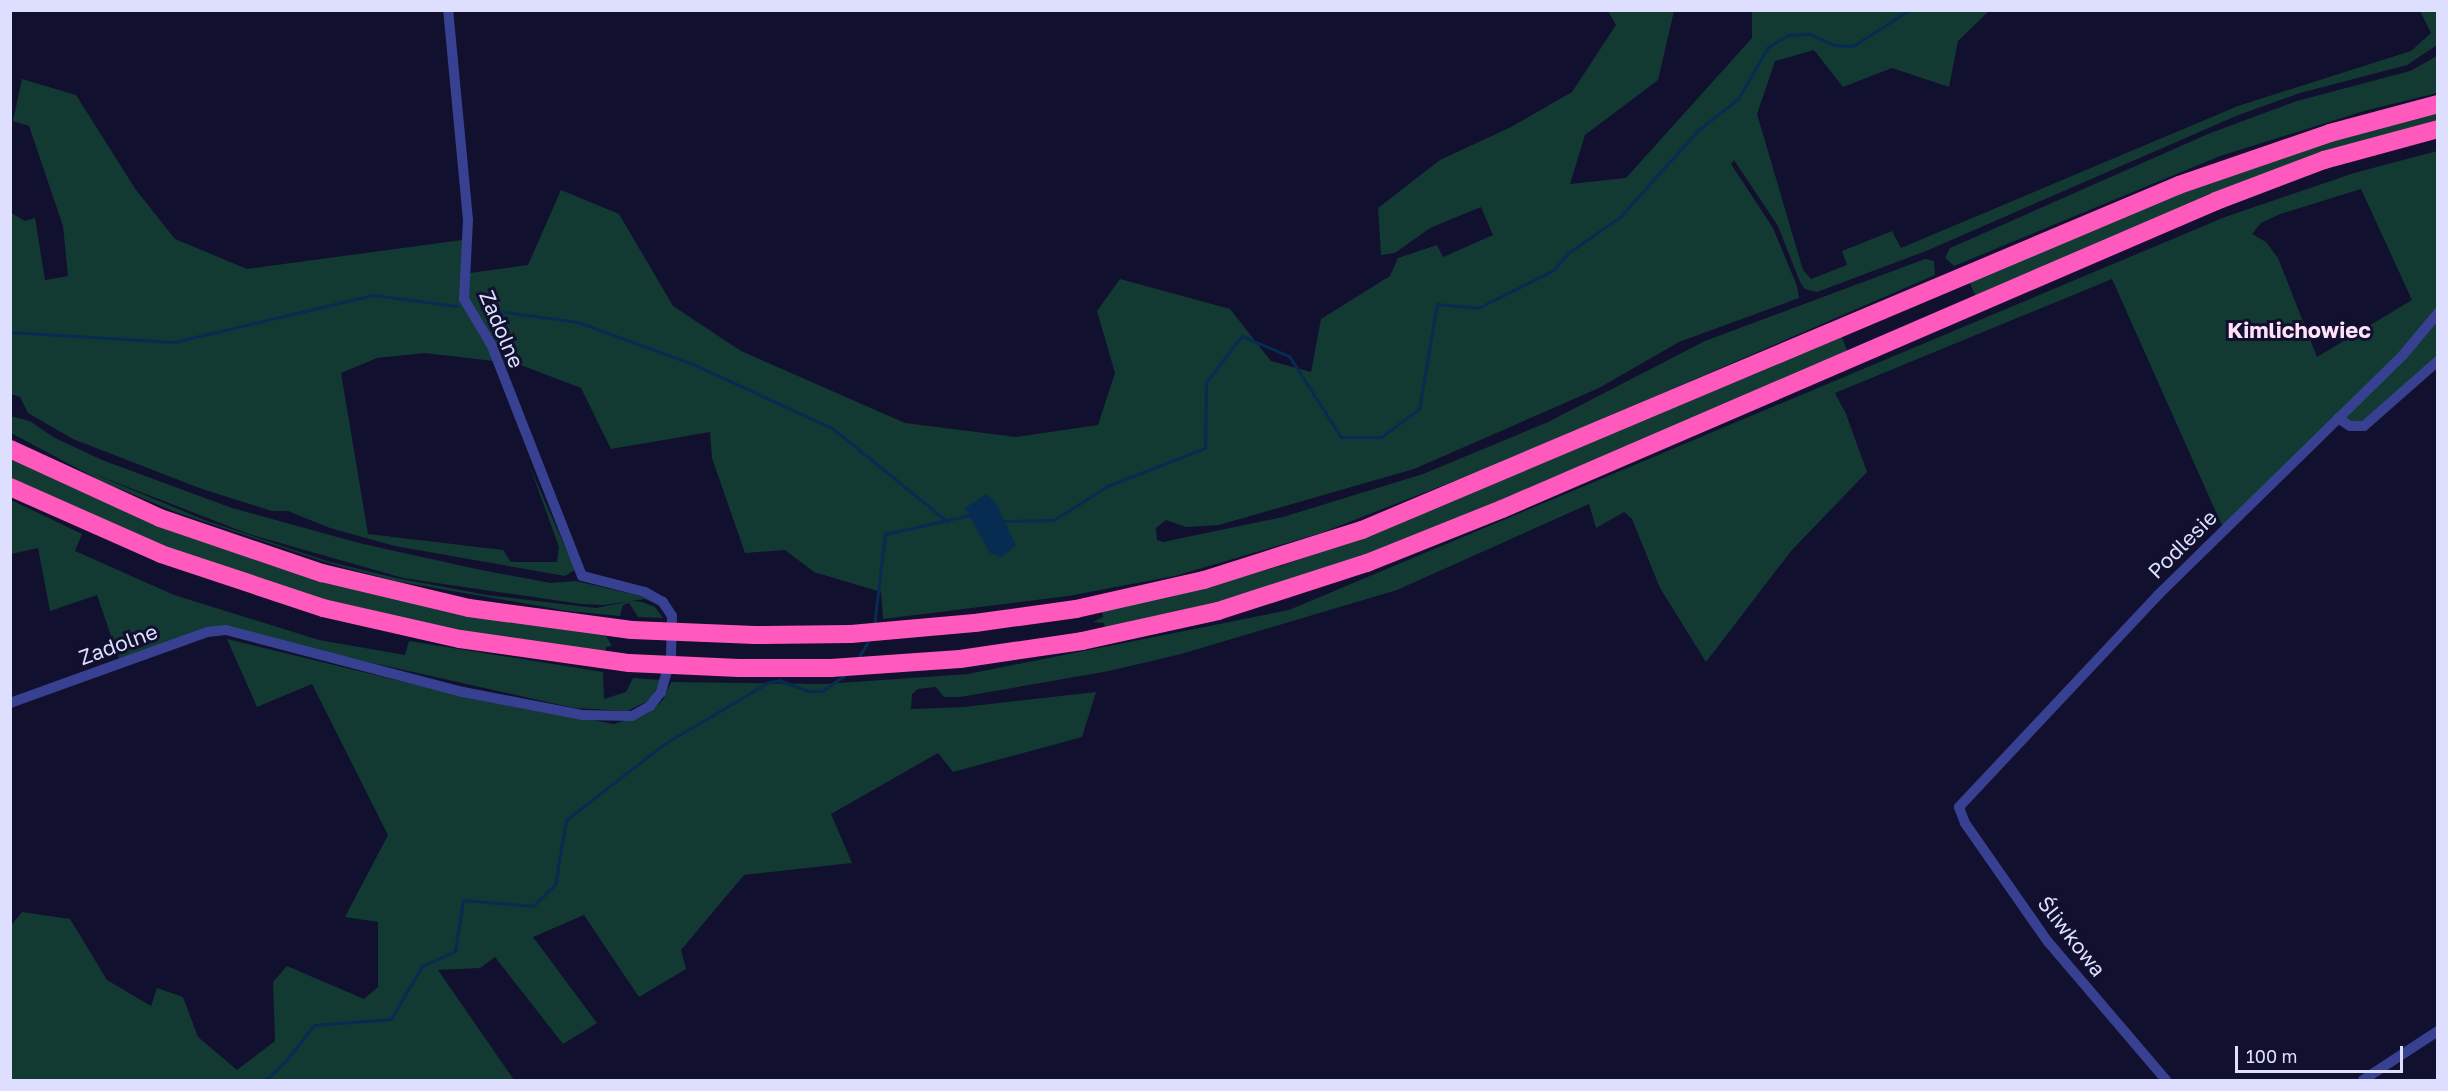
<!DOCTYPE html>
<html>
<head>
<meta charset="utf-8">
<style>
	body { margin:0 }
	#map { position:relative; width:2448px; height:1091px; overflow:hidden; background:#11102f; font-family:"Golos Text",sans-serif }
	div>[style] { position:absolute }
	.green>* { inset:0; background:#123a33 }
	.water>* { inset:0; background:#072c51 }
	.stream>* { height:3px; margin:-1.5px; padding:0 1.5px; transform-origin:1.5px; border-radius:1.5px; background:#072c51 }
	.minor>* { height:10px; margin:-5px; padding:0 5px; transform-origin:5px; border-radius:5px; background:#384091 }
	.motorway>* { height:18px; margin:-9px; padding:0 9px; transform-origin:9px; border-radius:9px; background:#ff59be }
	.motorway-bridge>* { height:18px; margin:-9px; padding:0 9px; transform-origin:9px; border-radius:9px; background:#ff59be }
	span { translate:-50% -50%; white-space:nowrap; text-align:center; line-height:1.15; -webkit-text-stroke:6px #11102f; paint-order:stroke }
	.street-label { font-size:21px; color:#dedeff }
	.neighbourhood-label { font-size:22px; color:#ffe0f8; font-weight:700 }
	.frame { position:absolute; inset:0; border:12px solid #dedeff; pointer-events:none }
	.scale { position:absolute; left:2235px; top:1046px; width:168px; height:27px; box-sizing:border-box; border:3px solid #dedeff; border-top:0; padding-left:8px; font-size:18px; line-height:21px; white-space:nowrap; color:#dedeff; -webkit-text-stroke:4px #11102f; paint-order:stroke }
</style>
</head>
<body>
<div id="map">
	<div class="green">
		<i style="clip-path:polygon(1608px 11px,1674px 11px,1658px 80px,1585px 135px,1570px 184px,1626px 178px,1752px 38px,1752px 11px,1989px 11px,1958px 41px,1949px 87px,1892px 68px,1843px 87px,1814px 50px,1775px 61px,1757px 114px,1803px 270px,1811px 279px,1847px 265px,1842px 251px,1892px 231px,1901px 248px,2238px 106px,2411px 51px,2431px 33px,2420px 11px,2437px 11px,2437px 45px,2407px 65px,2300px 93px,2236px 116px,1926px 251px,1817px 292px,1805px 289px,1800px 282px,1778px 226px,1734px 160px,1731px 164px,1773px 228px,1797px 286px,1799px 298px,1679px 342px,1599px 388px,1414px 469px,1219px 525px,1186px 527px,1166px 520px,1156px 528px,1157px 540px,1163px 542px,1283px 517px,1423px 474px,1548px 422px,1705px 341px,1925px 259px,1934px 261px,1935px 275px,1513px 458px,1321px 533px,1175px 576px,1068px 596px,883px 619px,881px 592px,814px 572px,785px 550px,745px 553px,712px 458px,710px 432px,611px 449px,581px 388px,518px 364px,425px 353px,377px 358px,341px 373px,368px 534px,503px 550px,511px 562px,557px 562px,559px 547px,530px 467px,575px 570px,565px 576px,395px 546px,330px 528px,288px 511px,272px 511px,202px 489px,73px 439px,28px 413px,20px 397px,11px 394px,11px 213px,25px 221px,35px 218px,45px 280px,68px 276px,63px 226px,29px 126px,13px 121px,22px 79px,76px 95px,136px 190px,175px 239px,247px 269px,462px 240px,470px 273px,528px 265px,561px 190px,619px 214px,673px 306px,741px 351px,905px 423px,1016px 437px,1098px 425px,1115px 373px,1097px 311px,1120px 279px,1230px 309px,1271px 361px,1311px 372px,1321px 319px,1390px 276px,1398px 258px,1437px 245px,1443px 257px,1493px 235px,1481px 207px,1430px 228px,1395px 253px,1381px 255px,1378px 208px,1440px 160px,1511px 127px,1572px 92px,1616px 25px)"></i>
		<i style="clip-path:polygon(2437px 56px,2437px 93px,2364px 111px,2220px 156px,1954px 266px,1945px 258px,1950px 248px,2208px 134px,2297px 101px,2410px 71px)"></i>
		<i style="clip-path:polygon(2437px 112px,2437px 120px,2325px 152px,1979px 294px,1975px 295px,1969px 281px,2105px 222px,2287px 154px)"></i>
		<i style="clip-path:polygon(evenodd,2437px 151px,2437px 361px,2364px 426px,2337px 418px,2224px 530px,2112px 279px,1835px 393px,1846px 414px,1867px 472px,1791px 551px,1706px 662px,1660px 588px,1632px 519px,1624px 512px,1596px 528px,1589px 504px,1397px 590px,1181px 654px,1109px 671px,960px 697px,944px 697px,936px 687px,918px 689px,912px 694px,911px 709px,964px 707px,1096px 692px,1082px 737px,953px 772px,938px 753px,831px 814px,852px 863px,744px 875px,681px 950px,686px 969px,639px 997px,584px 915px,533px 937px,597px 1023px,563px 1044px,495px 957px,480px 968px,438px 970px,514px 1080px,11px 1080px,10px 927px,22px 912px,70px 919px,107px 980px,151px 1006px,157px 988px,183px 997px,198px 1037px,237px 1070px,275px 1041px,273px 982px,287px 966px,364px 999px,378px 987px,378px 922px,345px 917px,388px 835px,312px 684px,257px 707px,227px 639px,478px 700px,614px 724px,649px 713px,663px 700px,671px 682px,825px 684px,968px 674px,1289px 610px,2225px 217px,2354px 173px,2437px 151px,2361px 189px,2412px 300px,2317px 357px,2278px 258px,2266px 242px,2252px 234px,2261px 223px,2280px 214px,2361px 189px)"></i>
		<i style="clip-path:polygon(1842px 337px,1847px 350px,1838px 356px,1399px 543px,1222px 602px,1105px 629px,1104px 623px,1093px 622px,1103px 617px,1102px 612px,1281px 566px,1403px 522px)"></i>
		<i style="clip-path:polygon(10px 416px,30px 421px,53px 437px,102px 460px,232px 508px,359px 543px,481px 570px,551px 583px,576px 581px,645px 597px,655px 601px,661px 606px,668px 618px,658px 605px,645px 599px,604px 605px,581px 604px,403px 578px,249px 534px,89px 472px,207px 521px,330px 562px,396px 578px,487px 595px,596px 608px,632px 601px,642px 602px,655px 607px,663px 618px,638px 617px,629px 603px,623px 605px,620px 616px,568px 611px,395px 581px,328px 563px,178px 513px,101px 481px,11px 433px)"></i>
		<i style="clip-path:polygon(10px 458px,149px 521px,273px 566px,475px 616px,606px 636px,612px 646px,606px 647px,605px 653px,481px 636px,306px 595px,173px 550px,11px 478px)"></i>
		<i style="clip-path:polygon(11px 500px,82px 534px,75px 551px,174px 595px,319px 640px,405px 655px,409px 641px,603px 672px,604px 699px,626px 692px,633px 678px,661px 680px,650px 700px,627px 711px,574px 708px,213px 627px,120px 662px,97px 595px,50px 611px,38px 548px,11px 554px)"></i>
	</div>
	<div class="water">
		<i style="clip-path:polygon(986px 494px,996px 503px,1016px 546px,1001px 557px,990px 553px,965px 508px)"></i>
	</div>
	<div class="stream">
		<i style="left:481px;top:309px;width:98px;rotate:7.6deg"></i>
		<i style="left:578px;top:322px;width:125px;rotate:20.2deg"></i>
		<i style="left:695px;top:365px;width:151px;rotate:24.7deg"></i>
		<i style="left:832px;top:428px;width:149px;rotate:39deg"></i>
		<i style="left:10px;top:332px;width:164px;rotate:3.5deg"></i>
		<i style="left:174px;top:342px;width:204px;rotate:-13.3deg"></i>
		<i style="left:373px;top:295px;width:85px;rotate:7.5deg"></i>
		<i style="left:1001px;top:521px;width:53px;rotate:-1.1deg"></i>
		<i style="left:1054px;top:520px;width:63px;rotate:-32.7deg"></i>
		<i style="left:1107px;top:486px;width:105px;rotate:-21.2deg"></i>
		<i style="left:1205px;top:448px;width:66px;rotate:-89.1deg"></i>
		<i style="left:1206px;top:382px;width:58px;rotate:-52deg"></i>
		<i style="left:1242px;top:336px;width:51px;rotate:23.1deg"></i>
		<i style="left:1289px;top:356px;width:96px;rotate:57.3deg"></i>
		<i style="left:1341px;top:437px;width:40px"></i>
		<i style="left:1381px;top:437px;width:47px;rotate:-36.4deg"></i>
		<i style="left:1419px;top:409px;width:107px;rotate:-80.3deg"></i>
		<i style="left:1437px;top:304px;width:41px;rotate:5.6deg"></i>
		<i style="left:1478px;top:308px;width:85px;rotate:-26.6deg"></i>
		<i style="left:1554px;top:270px;width:22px;rotate:-51deg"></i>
		<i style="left:1568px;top:253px;width:63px;rotate:-34.7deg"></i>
		<i style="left:1620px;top:217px;width:117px;rotate:-48.1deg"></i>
		<i style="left:1698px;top:130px;width:51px;rotate:-37.8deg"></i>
		<i style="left:1738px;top:99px;width:60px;rotate:-60deg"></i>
		<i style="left:1768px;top:47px;width:23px;rotate:-31deg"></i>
		<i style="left:1788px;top:35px;width:22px;rotate:-3deg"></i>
		<i style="left:1810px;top:34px;width:26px;rotate:25deg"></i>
		<i style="left:1834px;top:45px;width:19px;rotate:3deg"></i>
		<i style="left:1853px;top:46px;width:67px;rotate:-32.7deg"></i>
		<i style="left:874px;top:626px;width:93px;rotate:-83.2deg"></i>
		<i style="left:885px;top:534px;width:87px;rotate:-12.6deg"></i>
		<i style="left:857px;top:660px;width:23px;rotate:-59deg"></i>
		<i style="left:260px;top:1080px;width:8px;rotate:-14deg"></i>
		<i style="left:268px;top:1078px;width:28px;rotate:-45deg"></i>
		<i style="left:288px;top:1058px;width:42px;rotate:-51.8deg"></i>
		<i style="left:314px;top:1025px;width:77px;rotate:-4.5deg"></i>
		<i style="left:391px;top:1019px;width:61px;rotate:-59.7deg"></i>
		<i style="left:422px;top:966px;width:36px;rotate:-24deg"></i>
		<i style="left:455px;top:951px;width:52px;rotate:-81.1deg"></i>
		<i style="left:463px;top:900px;width:70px;rotate:4.9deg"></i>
		<i style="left:533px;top:906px;width:30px;rotate:-44deg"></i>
		<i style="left:555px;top:885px;width:66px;rotate:-80.4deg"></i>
		<i style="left:566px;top:820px;width:124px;rotate:-37.8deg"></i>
		<i style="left:664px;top:744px;width:120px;rotate:-30.6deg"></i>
		<i style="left:767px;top:683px;width:12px;rotate:-14deg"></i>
		<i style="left:779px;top:680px;width:30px;rotate:21deg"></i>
		<i style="left:807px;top:691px;width:15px"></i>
		<i style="left:822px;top:691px;width:28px;rotate:-35deg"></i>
	</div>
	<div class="minor">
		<i style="left:2338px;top:418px;width:14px;rotate:34deg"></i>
		<i style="left:2350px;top:426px;width:14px"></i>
		<i style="left:2364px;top:426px;width:98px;rotate:-41.3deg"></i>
		<i style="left:10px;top:703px;width:209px;rotate:-19.8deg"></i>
		<i style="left:207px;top:632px;width:19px;rotate:-6deg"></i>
		<i style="left:226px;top:630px;width:245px;rotate:14.7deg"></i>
		<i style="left:463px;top:692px;width:121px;rotate:10.9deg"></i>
		<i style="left:582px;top:715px;width:50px;rotate:1.1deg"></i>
		<i style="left:632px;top:716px;width:21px;rotate:-29deg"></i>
		<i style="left:650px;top:706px;width:18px;rotate:-52deg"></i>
		<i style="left:661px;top:692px;width:37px;rotate:-74deg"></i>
		<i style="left:671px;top:656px;width:40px;rotate:-88.6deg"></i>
		<i style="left:672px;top:616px;width:17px;rotate:-123deg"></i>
		<i style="left:663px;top:602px;width:21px;rotate:-151deg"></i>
		<i style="left:645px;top:592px;width:65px;rotate:-165.7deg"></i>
		<i style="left:582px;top:576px;width:247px;rotate:-111.4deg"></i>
		<i style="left:492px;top:346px;width:55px;rotate:-120.8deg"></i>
		<i style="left:464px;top:299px;width:79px;rotate:-87.1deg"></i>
		<i style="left:468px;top:220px;width:211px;rotate:-95.4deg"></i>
		<i style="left:2166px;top:1080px;width:182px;rotate:-130.5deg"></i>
		<i style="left:2048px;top:942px;width:145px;rotate:-124.9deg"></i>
		<i style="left:1965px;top:823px;width:17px;rotate:-111deg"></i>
		<i style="left:1959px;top:807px;width:291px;rotate:-46.8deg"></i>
		<i style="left:2158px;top:595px;width:343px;rotate:-44.4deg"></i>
		<i style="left:2403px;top:355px;width:55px;rotate:-50.2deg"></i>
		<i style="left:2363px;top:1080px;width:90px;rotate:-33.2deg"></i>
	</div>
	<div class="motorway">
		<i style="left:10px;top:449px;width:165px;rotate:24.7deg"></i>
		<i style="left:160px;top:518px;width:171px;rotate:18.8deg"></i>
		<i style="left:322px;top:573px;width:151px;rotate:13.4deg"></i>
		<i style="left:469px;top:608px;width:164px;rotate:7.7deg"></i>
		<i style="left:10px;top:487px;width:165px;rotate:23.9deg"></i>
		<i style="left:161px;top:554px;width:171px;rotate:18.4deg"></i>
		<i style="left:323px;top:608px;width:140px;rotate:12.8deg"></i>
		<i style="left:460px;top:639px;width:171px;rotate:8.1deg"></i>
		<i style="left:1076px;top:609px;width:131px;rotate:-12.8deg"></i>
		<i style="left:1204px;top:580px;width:166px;rotate:-17.6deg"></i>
		<i style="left:1362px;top:530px;width:887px;rotate:-22.89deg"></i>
		<i style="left:2179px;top:185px;width:160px;rotate:-19deg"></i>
		<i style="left:2330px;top:133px;width:112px;rotate:-15deg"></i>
		<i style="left:1082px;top:641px;width:139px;rotate:-12.4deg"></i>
		<i style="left:1218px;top:611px;width:157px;rotate:-17.9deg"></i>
		<i style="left:1367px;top:563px;width:145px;rotate:-21.8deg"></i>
		<i style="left:1502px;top:509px;width:778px;rotate:-23.33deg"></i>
		<i style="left:2216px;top:201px;width:116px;rotate:-20.8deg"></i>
		<i style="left:2324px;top:160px;width:118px;rotate:-15.2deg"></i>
	</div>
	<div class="motorway-bridge">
		<i style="left:632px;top:630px;width:123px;rotate:2.3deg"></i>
		<i style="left:755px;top:635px;width:96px;rotate:-0.6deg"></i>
		<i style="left:851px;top:634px;width:124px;rotate:-5.1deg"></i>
		<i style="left:975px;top:623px;width:102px;rotate:-7.9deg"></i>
		<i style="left:629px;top:663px;width:110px;rotate:2.6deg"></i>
		<i style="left:739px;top:668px;width:92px"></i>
		<i style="left:831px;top:668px;width:129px;rotate:-4deg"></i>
		<i style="left:960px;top:659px;width:123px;rotate:-8.4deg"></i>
	</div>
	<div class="street-label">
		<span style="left:502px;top:329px;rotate:67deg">Zadolne</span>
		<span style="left:2182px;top:544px;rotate:-45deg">Podlesie</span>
		<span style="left:118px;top:644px;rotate:-20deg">Zadolne</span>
		<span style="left:2072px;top:936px;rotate:52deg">Śliwkowa</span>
	</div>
	<div class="neighbourhood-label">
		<span style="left:2299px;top:330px">Kimlichowiec</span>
	</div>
	<div class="frame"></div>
	<div class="scale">100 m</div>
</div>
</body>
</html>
